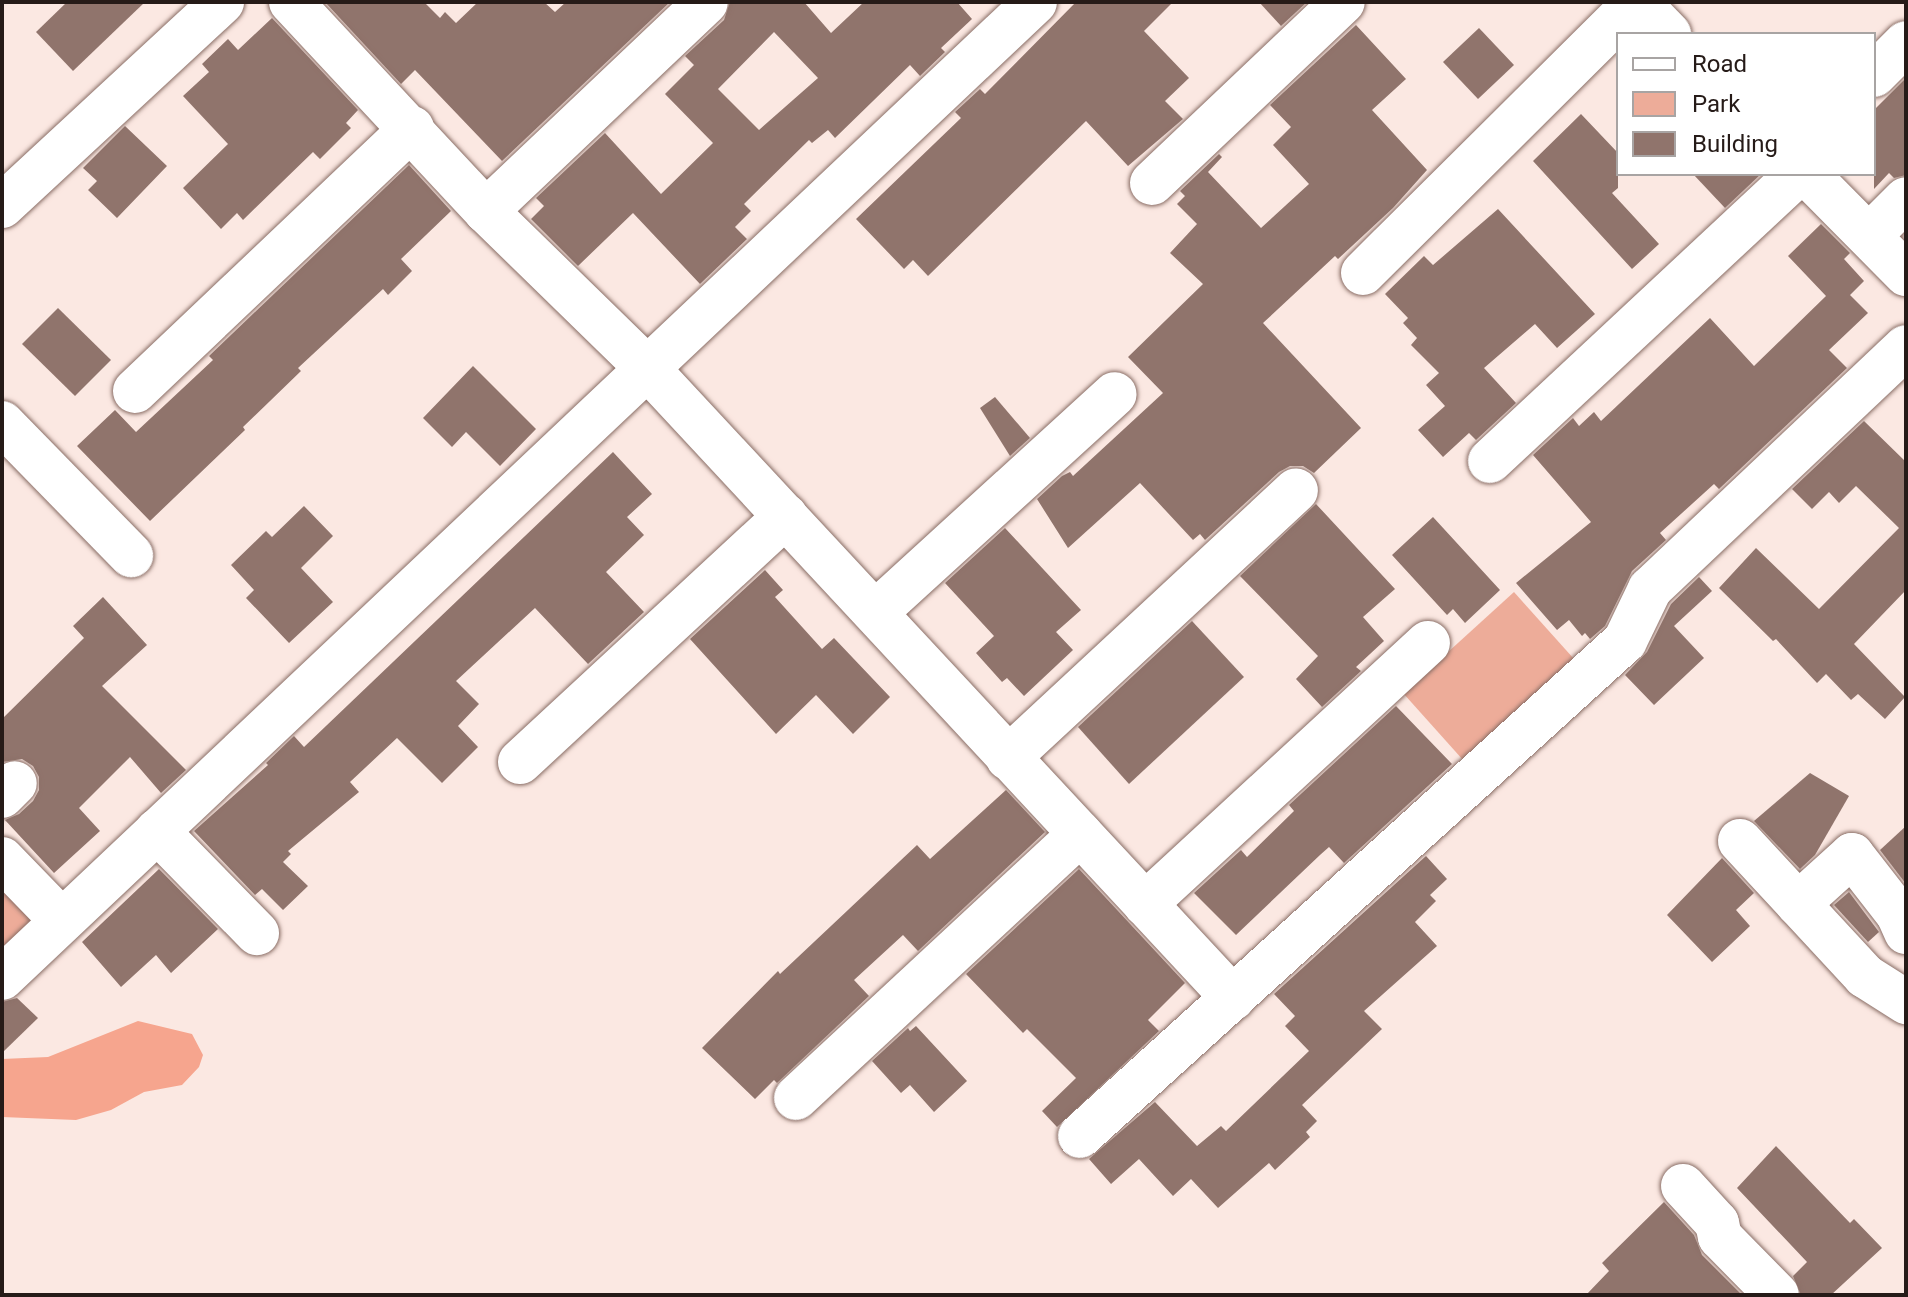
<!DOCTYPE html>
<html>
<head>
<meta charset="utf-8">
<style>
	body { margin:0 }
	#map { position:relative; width:1908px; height:1297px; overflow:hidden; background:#fbe8e2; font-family:Roboto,sans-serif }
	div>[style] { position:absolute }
	.green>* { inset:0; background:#edac99 }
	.forest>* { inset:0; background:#f6a58e }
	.building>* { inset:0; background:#90746c }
	.roads { filter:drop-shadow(0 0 2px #896d65) drop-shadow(0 0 2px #896d65) }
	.minor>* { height:44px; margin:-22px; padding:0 22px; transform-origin:22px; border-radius:22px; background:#fff }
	span { translate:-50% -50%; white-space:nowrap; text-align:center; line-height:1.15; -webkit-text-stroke:6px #fff; paint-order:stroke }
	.frame { position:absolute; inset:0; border:4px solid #261b18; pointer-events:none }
	.legend { position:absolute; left:1616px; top:32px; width:260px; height:144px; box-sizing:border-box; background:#fff; border:2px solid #a8a4a3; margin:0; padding:10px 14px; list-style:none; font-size:24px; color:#261b18 }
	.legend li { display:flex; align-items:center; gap:16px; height:40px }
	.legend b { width:40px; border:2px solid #a8a4a3 }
</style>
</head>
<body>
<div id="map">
	<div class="green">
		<i style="clip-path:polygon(1514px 592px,1583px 669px,1472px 770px,1403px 693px)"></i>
		<i style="clip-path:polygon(2px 877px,47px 924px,2px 965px)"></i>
	</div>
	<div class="forest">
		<i style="clip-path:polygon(138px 1021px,192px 1034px,203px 1055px,199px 1067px,182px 1085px,144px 1092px,111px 1110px,76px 1120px,2px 1117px,2px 1059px,48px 1057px)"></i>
	</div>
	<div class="building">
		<i style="clip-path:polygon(67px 2px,145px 2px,73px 71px,36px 32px)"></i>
		<i style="clip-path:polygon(325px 2px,424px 2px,440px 18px,445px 12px,456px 23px,478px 2px,544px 2px,555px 12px,566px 2px,670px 2px,502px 161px,415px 70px,401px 84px)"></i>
		<i style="clip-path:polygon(evenodd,730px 2px,804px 2px,831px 33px,864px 2px,957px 2px,972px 19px,941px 48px,945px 52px,920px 76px,910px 65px,835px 138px,828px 130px,812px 143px,809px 140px,744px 204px,751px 211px,735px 227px,747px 239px,700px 284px,633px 213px,578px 266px,531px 219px,544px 206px,536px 198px,605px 133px,661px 194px,713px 143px,665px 94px,694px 65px,685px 56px,724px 20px,730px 2px,774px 32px,818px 78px,759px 130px,718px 89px,774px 32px)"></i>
		<i style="clip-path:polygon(1076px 2px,1173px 2px,1144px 31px,1189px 78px,1165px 101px,1183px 119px,1128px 166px,1086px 121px,928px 276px,913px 260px,904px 269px,856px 219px,961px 118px,955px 112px,980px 89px,985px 94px)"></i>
		<i style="clip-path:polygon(1259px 2px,1307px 2px,1281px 26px)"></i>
		<i style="clip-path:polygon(272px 18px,358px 110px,346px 123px,351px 128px,320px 159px,313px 152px,243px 220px,237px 213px,221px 229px,183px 188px,228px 144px,183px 96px,209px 72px,202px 64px,228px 39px,238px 50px)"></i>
		<i style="clip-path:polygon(1356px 25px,1406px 79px,1372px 110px,1427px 170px,1393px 208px,1338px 259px,1335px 256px,1263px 323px,1361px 428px,1314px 473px,1303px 466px,1290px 466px,1279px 472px,1205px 540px,1200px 534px,1193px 540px,1140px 483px,1068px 548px,1037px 499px,1062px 476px,1070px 472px,1073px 476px,1163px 393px,1128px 357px,1203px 284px,1170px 253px,1197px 224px,1177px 204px,1185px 196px,1180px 191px,1219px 154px,1222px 157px,1208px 172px,1261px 228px,1309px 184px,1273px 145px,1291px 127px,1270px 105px)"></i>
		<i style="clip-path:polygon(1479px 28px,1514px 65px,1478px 99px,1443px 62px)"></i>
		<i style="clip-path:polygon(1906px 78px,1906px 175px,1894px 178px,1889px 173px,1874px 189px,1874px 110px)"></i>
		<i style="clip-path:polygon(1581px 114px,1618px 153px,1618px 188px,1612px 193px,1659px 244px,1632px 269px,1533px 161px)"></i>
		<i style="clip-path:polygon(125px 126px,167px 166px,117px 218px,88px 190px,97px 181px,83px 168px)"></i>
		<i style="clip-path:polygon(409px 165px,451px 211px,401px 259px,412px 271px,388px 295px,383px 289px,298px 368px,301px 371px,243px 427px,245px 430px,150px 521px,77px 446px,115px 410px,136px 432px,213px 360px,209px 356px)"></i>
		<i style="clip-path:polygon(1693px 174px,1761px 174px,1725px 208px)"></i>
		<i style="clip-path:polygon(1498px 209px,1595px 314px,1557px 348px,1535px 324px,1484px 368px,1516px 403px,1476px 440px,1469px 433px,1443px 457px,1418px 430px,1445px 406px,1426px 385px,1439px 373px,1411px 345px,1417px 338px,1403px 323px,1408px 318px,1385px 294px,1424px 256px,1433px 265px)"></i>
		<i style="clip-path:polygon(1821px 224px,1850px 253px,1844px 259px,1864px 281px,1850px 295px,1868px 313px,1829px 350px,1847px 368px,1719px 489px,1714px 484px,1660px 533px,1666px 540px,1632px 571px,1605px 626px,1590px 639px,1585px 633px,1582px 636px,1569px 620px,1557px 630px,1516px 583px,1591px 522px,1533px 455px,1573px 418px,1579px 426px,1594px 412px,1601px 421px,1710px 318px,1754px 366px,1826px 296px,1788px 256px)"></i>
		<i style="clip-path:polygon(58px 308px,111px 360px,75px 396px,22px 344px)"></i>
		<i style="clip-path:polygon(473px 366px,536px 429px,500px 466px,466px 432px,452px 447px,423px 418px)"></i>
		<i style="clip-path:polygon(995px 397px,1030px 438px,1010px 456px,980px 408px)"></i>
		<i style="clip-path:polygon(1864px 421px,1906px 462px,1906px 590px,1854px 644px,1905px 697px,1885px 719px,1858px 694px,1851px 700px,1826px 674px,1817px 683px,1776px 639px,1773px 641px,1719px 588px,1756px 548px,1819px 609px,1899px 528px,1856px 486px,1839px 503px,1829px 492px,1812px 509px,1792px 489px)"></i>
		<i style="clip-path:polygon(613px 452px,652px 494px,627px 517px,644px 535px,606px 572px,644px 612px,588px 664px,535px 608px,456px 681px,479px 704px,458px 726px,478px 747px,442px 783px,397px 738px,350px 782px,359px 792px,288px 851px,291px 854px,283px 862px,308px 886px,283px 910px,262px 889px,255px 895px,194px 831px,268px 765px,266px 763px,294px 736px,304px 747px)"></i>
		<i style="clip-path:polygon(1316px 504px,1395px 589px,1363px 617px,1384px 641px,1356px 667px,1361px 671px,1322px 707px,1296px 679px,1318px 656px,1240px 576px)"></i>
		<i style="clip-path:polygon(304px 506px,333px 536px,301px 568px,333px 602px,289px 643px,246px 598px,254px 590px,231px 565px,266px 531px,272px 537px)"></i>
		<i style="clip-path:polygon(1433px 517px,1500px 590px,1465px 623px,1453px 609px,1447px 615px,1392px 555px)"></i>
		<i style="clip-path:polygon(1005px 528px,1081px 610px,1056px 632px,1073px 650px,1024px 696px,1007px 678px,1002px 682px,976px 653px,994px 636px,945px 583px)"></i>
		<i style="clip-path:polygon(765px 570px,783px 590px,775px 597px,822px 649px,834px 638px,890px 697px,853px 734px,816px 695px,776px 734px,690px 639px)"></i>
		<i style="clip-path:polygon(1699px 577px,1712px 591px,1674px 626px,1704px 658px,1654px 705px,1625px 675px,1647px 652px,1671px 604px)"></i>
		<i style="clip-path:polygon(103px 597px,147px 645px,102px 686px,186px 770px,161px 793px,130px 757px,79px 808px,100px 831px,54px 873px,5px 820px,19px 814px,33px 801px,39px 790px,39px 777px,33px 766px,22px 759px,2px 762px,2px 719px,84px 638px,73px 626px)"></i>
		<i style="clip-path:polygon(1192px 621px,1244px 677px,1129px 784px,1078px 727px)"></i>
		<i style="clip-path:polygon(1396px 706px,1452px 764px,1344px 863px,1329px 847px,1320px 855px,1236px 935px,1194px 893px,1241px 850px,1247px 857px,1294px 811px,1289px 805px)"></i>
		<i style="clip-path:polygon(1810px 773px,1849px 796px,1815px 855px,1800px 869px,1754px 821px)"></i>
		<i style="clip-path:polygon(1006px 790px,1045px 832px,918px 951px,903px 935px,854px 980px,869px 996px,777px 1083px,774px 1080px,755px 1099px,702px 1048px,778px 971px,780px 974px,917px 845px,930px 859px)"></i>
		<i style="clip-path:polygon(1906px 826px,1906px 884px,1880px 850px)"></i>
		<i style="clip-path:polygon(1426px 856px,1447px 879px,1430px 895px,1436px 901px,1415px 922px,1437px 946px,1364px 1011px,1382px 1029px,1302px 1105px,1317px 1121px,1306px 1132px,1310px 1137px,1275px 1170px,1269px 1163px,1218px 1208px,1191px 1179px,1173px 1196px,1139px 1159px,1111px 1184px,1089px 1159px,1155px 1102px,1197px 1146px,1221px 1126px,1226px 1131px,1309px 1051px,1285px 1026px,1295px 1016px,1274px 994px)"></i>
		<i style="clip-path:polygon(1722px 858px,1754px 893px,1736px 910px,1750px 926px,1712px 962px,1667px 915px)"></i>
		<i style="clip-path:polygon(159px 869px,218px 929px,171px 973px,156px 955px,121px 987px,82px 942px)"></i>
		<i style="clip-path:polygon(1079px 869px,1185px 983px,1148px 1020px,1159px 1031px,1057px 1127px,1042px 1111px,1076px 1078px,1027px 1029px,1023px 1033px,966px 974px)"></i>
		<i style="clip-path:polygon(1849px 892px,1879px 932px,1868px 942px,1834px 905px)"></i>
		<i style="clip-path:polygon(17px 998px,38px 1018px,2px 1053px,2px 1002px)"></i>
		<i style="clip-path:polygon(916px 1026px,967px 1081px,934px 1112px,910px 1085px,901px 1093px,872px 1061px,908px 1028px,910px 1031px)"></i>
		<i style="clip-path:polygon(1776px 1146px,1850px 1223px,1854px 1219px,1882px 1248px,1831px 1295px,1801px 1295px,1793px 1276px,1807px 1262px,1737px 1188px)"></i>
		<i style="clip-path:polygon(1664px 1202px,1694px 1235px,1702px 1255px,1742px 1295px,1586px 1295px,1609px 1271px,1602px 1263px)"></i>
	</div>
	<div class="roads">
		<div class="minor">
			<i style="left:291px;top:2px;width:286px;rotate:47deg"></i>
			<i style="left:486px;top:211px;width:226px;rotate:44.3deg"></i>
			<i style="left:648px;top:369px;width:859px;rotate:47.08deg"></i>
			<i style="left:1638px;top:2px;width:45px;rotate:45.9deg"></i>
			<i style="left:1874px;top:75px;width:45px;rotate:-45deg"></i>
			<i style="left:1807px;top:174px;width:141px;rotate:45.3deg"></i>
			<i style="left:1152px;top:183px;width:263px;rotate:-43.5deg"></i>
			<i style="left:2px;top:206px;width:300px;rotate:-42.8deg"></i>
			<i style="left:486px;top:211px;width:303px;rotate:-43.5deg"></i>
			<i style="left:1869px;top:236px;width:52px;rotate:-45deg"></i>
			<i style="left:1363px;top:273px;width:385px;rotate:-44.8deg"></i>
			<i style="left:135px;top:391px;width:382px;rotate:-43.5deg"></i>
			<i style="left:2px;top:423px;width:185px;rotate:45.7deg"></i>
			<i style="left:1490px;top:461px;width:421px;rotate:-43deg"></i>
			<i style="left:876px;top:612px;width:323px;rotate:-42.4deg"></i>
			<i style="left:1008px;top:758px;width:393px;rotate:-42.9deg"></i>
			<i style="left:520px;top:762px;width:362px;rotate:-42.8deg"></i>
			<i style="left:2px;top:796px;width:18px;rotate:-45deg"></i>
			<i style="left:157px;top:831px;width:143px;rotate:45.6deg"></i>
			<i style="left:1740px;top:841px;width:184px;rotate:47.2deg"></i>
			<i style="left:1865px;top:976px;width:49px;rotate:32.4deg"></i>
			<i style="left:2px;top:859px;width:86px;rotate:45.9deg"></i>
			<i style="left:1145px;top:904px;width:385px;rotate:-42.7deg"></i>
			<i style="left:1798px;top:904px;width:73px;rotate:-42.2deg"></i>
			<i style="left:1852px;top:855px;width:75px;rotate:52.1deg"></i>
			<i style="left:1898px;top:914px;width:20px;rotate:66deg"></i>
			<i style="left:2px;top:978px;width:1421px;rotate:-43.37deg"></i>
			<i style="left:796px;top:1098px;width:388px;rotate:-42.9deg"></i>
			<i style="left:1080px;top:1136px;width:736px;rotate:-42.25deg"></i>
			<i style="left:1625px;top:641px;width:58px;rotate:-64.3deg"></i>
			<i style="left:1650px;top:589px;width:352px;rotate:-43.4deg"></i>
			<i style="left:1683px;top:1186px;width:50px;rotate:47.4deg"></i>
			<i style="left:1717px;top:1223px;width:14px;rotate:78deg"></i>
			<i style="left:1720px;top:1237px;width:81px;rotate:45.5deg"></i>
		</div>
	</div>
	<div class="frame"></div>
	<ul class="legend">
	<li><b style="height:10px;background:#fff"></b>Road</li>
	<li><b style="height:22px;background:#edac99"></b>Park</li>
	<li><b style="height:22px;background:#90746c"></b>Building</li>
	</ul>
</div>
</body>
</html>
